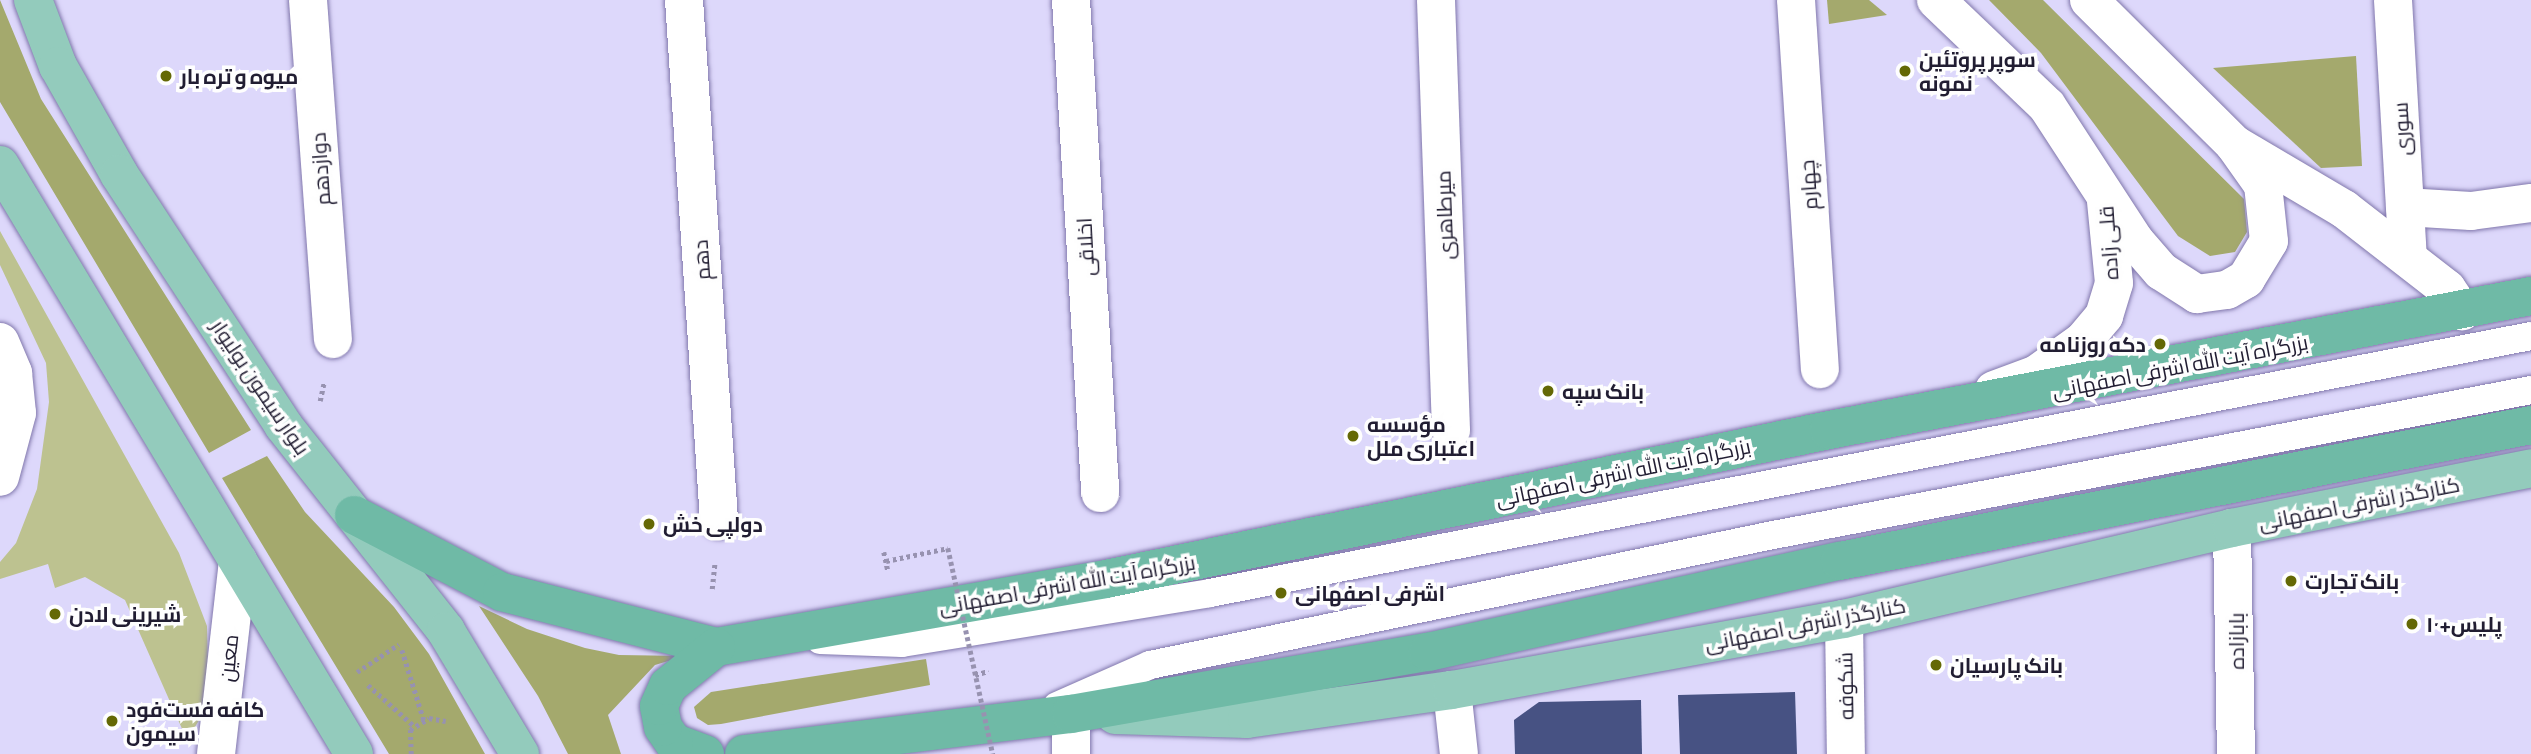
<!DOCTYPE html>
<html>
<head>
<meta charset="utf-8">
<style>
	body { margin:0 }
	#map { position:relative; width:2531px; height:754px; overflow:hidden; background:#ddd8fb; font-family:"Asap Condensed",Cairo,sans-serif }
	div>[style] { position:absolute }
	.green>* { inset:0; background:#bdc290 }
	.forest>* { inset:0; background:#a4a96d }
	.building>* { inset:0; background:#475283 }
	.path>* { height:4.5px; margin-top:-2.25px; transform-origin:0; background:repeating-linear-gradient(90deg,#9792b0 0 3.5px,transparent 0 7px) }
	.roads { filter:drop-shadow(0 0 2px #8177ac) drop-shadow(0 0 2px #8177ac) }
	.service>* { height:28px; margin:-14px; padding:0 14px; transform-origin:14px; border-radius:14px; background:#fff }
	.minor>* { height:38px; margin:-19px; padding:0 19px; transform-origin:19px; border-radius:19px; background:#fff }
	.tertiary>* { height:38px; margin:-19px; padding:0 19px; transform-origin:19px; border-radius:19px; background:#fff }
	.primary>* { height:38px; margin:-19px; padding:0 19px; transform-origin:19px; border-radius:19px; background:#93cbbc }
	.trunk>* { height:38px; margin:-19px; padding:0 19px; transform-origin:19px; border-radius:19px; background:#6fbaa6 }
	.path-bridge>* { height:4.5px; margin-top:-2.25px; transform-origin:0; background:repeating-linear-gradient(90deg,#9792b0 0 3.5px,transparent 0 7px) }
	.dots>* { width:19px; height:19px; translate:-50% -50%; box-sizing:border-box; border:4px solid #fefefe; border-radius:50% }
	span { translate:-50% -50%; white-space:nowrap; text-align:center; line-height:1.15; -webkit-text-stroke:7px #fefefe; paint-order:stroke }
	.poi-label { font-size:21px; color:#211d32; font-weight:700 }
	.left { translate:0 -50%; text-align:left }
	.right { translate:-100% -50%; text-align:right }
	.street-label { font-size:21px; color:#211d32 }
</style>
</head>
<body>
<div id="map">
	<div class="green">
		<i style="clip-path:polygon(0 231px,179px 553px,207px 626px,209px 704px,187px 740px,125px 600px,85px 577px,55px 588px,48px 564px,0 579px,0 562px,16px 543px,37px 489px,49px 402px,46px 363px,0 265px)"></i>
	</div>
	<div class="forest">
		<i style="clip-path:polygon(0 0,41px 99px,251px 430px,209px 453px,0 102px)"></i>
		<i style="clip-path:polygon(1827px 0,1869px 0,1887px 15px,1829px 24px)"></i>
		<i style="clip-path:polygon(1989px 0,2043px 0,2244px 199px,2247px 232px,2235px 252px,2210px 256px,2178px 236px,2041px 53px)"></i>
		<i style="clip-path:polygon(2356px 56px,2362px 166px,2321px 168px,2213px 68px)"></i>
		<i style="clip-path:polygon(267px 456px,305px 512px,394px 607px,429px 654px,485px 754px,389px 754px,222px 478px)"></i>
		<i style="clip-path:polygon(479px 606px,527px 629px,585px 648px,619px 655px,685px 656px,655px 665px,608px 715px,621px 754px,568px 754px,538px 696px)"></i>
		<i style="clip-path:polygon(926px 659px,930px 685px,721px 724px,708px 725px,697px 718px,694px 707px,711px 692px)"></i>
	</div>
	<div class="building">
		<i style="clip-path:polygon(1795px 692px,1797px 754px,1680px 754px,1678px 695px)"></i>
		<i style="clip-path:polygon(1641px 700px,1642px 754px,1515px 754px,1514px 720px,1539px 702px)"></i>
	</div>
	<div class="path">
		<i style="left:320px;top:401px;width:19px;rotate:-78deg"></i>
		<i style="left:884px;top:552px;width:19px;rotate:78deg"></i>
		<i style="left:886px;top:561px;width:63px;rotate:-11.8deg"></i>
		<i style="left:712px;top:589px;width:27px;rotate:-84deg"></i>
		<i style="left:402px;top:650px;width:73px;rotate:72.6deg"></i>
		<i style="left:357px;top:672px;width:50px;rotate:-33.7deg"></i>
		<i style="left:975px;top:675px;width:14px;rotate:-17deg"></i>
		<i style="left:368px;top:685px;width:62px;rotate:41.7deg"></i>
		<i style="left:411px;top:754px;width:24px;rotate:-92deg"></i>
		<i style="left:410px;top:730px;width:22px;rotate:-32deg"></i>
		<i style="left:429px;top:718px;width:17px;rotate:10deg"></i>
	</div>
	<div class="roads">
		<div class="service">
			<i style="left:820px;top:640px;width:82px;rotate:2.1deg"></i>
			<i style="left:902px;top:643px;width:312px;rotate:-9.2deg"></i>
			<i style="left:1210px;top:593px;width:1346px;rotate:-11.01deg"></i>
			<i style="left:1057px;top:706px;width:102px;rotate:-23.8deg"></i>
			<i style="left:1150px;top:665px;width:631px;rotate:-11.79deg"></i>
			<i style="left:1768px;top:536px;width:777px;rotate:-10.83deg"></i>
		</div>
		<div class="minor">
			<i style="left:308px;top:0;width:340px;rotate:85.8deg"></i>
			<i style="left:684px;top:0;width:521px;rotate:86.15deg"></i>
			<i style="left:1071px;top:0;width:494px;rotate:86.6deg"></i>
			<i style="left:1436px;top:0;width:431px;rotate:88deg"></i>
			<i style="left:1796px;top:0;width:370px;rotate:86.3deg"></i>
			<i style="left:2393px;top:0;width:257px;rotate:86.7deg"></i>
			<i style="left:2405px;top:207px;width:66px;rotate:3.5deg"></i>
			<i style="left:2471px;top:211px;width:61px;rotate:-7.6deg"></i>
			<i style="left:2232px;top:528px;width:226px;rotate:89deg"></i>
			<i style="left:1844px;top:619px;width:135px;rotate:89.2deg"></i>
			<i style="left:1452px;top:690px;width:64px;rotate:83.8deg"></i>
			<i style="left:1071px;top:754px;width:40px;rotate:-90deg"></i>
		</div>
		<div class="tertiary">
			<i style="left:1936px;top:0;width:153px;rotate:43.7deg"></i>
			<i style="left:2047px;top:106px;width:161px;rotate:56.9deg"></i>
			<i style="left:2135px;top:241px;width:40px;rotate:49deg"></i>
			<i style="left:2161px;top:271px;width:43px;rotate:32.6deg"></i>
			<i style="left:2197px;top:294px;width:30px;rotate:-8deg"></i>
			<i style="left:2227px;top:290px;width:22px;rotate:-30deg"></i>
			<i style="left:2246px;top:279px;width:44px;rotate:-58.8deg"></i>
			<i style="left:2269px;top:241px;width:56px;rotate:-96.1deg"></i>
			<i style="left:2263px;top:185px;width:50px;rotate:-125.3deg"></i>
			<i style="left:2089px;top:0;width:204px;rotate:44.8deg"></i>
			<i style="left:2234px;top:144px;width:128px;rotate:30.6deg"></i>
			<i style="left:2344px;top:209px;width:130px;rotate:37.8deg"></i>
			<i style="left:2447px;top:289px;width:27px;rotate:56deg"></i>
			<i style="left:0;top:342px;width:34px;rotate:67deg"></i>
			<i style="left:13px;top:373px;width:40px;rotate:84.3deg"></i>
			<i style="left:17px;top:413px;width:66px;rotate:104.9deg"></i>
			<i style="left:1994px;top:390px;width:46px;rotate:-20.4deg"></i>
			<i style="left:2037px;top:374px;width:57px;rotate:-35.7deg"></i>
			<i style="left:2083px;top:341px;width:33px;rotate:-50deg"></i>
			<i style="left:2104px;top:316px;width:34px;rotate:-73deg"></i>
			<i style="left:2114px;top:283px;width:82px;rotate:-95.6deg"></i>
			<i style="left:216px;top:754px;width:194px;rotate:-83.5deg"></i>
		</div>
		<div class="primary">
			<i style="left:33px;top:0;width:71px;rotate:69.3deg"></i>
			<i style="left:58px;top:66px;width:124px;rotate:60.5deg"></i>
			<i style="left:119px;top:174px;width:300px;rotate:56.8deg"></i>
			<i style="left:283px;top:425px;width:263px;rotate:51.6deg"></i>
			<i style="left:446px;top:631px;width:144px;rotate:59deg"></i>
			<i style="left:0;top:165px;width:687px;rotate:58.99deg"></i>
			<i style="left:1115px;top:715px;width:132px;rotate:1.7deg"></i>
			<i style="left:1247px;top:719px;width:207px;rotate:-8.1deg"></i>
			<i style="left:1452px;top:690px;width:398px;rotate:-10.3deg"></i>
			<i style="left:1844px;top:619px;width:399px;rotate:-13.2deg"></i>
			<i style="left:2232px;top:528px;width:305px;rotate:-11.3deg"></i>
		</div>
		<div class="trunk">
			<i style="left:354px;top:515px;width:167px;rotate:27.5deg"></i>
			<i style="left:502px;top:592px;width:221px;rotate:14.4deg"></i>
			<i style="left:716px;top:647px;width:396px;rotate:-9.9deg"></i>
			<i style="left:1106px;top:579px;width:738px;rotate:-11.64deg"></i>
			<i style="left:1829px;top:430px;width:715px;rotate:-10.81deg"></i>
			<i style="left:705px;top:754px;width:33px;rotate:-160deg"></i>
			<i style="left:674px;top:743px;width:19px;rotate:-125deg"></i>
			<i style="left:663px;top:727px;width:21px;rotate:-101deg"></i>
			<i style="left:659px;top:706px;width:22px;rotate:-66deg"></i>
			<i style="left:668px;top:686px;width:62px;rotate:-39.1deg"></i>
			<i style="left:744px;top:754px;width:329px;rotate:-7deg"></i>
			<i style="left:1071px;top:714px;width:362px;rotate:-9.9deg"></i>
			<i style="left:1428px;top:652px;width:422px;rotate:-12.5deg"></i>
			<i style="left:1840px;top:561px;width:704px;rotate:-11.13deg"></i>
		</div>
	</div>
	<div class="path-bridge">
		<i style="left:948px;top:548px;width:211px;rotate:77.7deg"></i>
	</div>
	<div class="dots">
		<i style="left:1905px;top:71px;background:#646805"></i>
		<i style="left:166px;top:76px;background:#646805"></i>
		<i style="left:2160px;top:344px;background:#646805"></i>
		<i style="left:1548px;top:391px;background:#646805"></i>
		<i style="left:1353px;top:436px;background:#646805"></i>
		<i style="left:649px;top:524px;background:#646805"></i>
		<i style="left:2291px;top:581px;background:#646805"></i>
		<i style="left:1281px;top:593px;background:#646805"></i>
		<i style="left:55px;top:614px;background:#646805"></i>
		<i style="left:2412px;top:624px;background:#646805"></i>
		<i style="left:1936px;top:665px;background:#646805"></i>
		<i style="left:112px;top:721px;background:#646805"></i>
	</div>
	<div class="poi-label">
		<span class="left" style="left:1919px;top:71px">سوپر پروتئین<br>نمونه</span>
		<span class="left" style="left:180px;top:76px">میوه و تره بار</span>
		<span class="right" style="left:2146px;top:344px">دکه روزنامه</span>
		<span class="left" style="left:1562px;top:391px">بانک سپه</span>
		<span class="left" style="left:1367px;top:436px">مؤسسه<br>اعتباری ملل</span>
		<span class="left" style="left:663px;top:524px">دولپی خش</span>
		<span class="left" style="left:2305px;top:581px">بانک تجارت</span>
		<span class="left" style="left:1295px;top:593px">اشرفی اصفهانی</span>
		<span class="left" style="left:69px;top:614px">شیرینی لادن</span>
		<span class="left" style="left:2426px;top:624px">پلیس+۱۰</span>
		<span class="left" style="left:1950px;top:665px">بانک پارسیان</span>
		<span class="left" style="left:126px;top:721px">کافه فست‌فود<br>سیمون</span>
	</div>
	<div class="street-label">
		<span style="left:2401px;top:129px;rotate:-93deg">سوری</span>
		<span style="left:320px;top:169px;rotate:-94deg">دوازدهم</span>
		<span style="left:1808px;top:185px;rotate:-94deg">چهارم</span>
		<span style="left:1444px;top:215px;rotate:-92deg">میرطاهری</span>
		<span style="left:2108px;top:243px;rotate:-94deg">قلی زاده</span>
		<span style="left:1085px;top:247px;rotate:-93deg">اخلاقی</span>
		<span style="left:701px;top:260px;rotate:-94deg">دهم</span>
		<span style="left:2180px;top:366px;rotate:-11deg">بزرگراه آیت الله اشرفی اصفهانی</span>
		<span style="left:261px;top:387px;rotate:56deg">بلوار سیمون بولیوار</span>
		<span style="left:1623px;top:472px;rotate:-12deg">بزرگراه آیت الله اشرفی اصفهانی</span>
		<span style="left:2359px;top:503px;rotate:-11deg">کنارگذر اشرفی اصفهانی</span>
		<span style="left:1067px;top:584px;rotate:-10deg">بزرگراه آیت الله اشرفی اصفهانی</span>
		<span style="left:1805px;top:624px;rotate:-11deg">کنارگذر اشرفی اصفهانی</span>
		<span style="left:2236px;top:641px;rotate:-90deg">بابازاده</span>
		<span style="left:228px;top:658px;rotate:-84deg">معین</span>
		<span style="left:1845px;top:686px;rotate:-91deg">شکوفه</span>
	</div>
</div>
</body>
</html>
